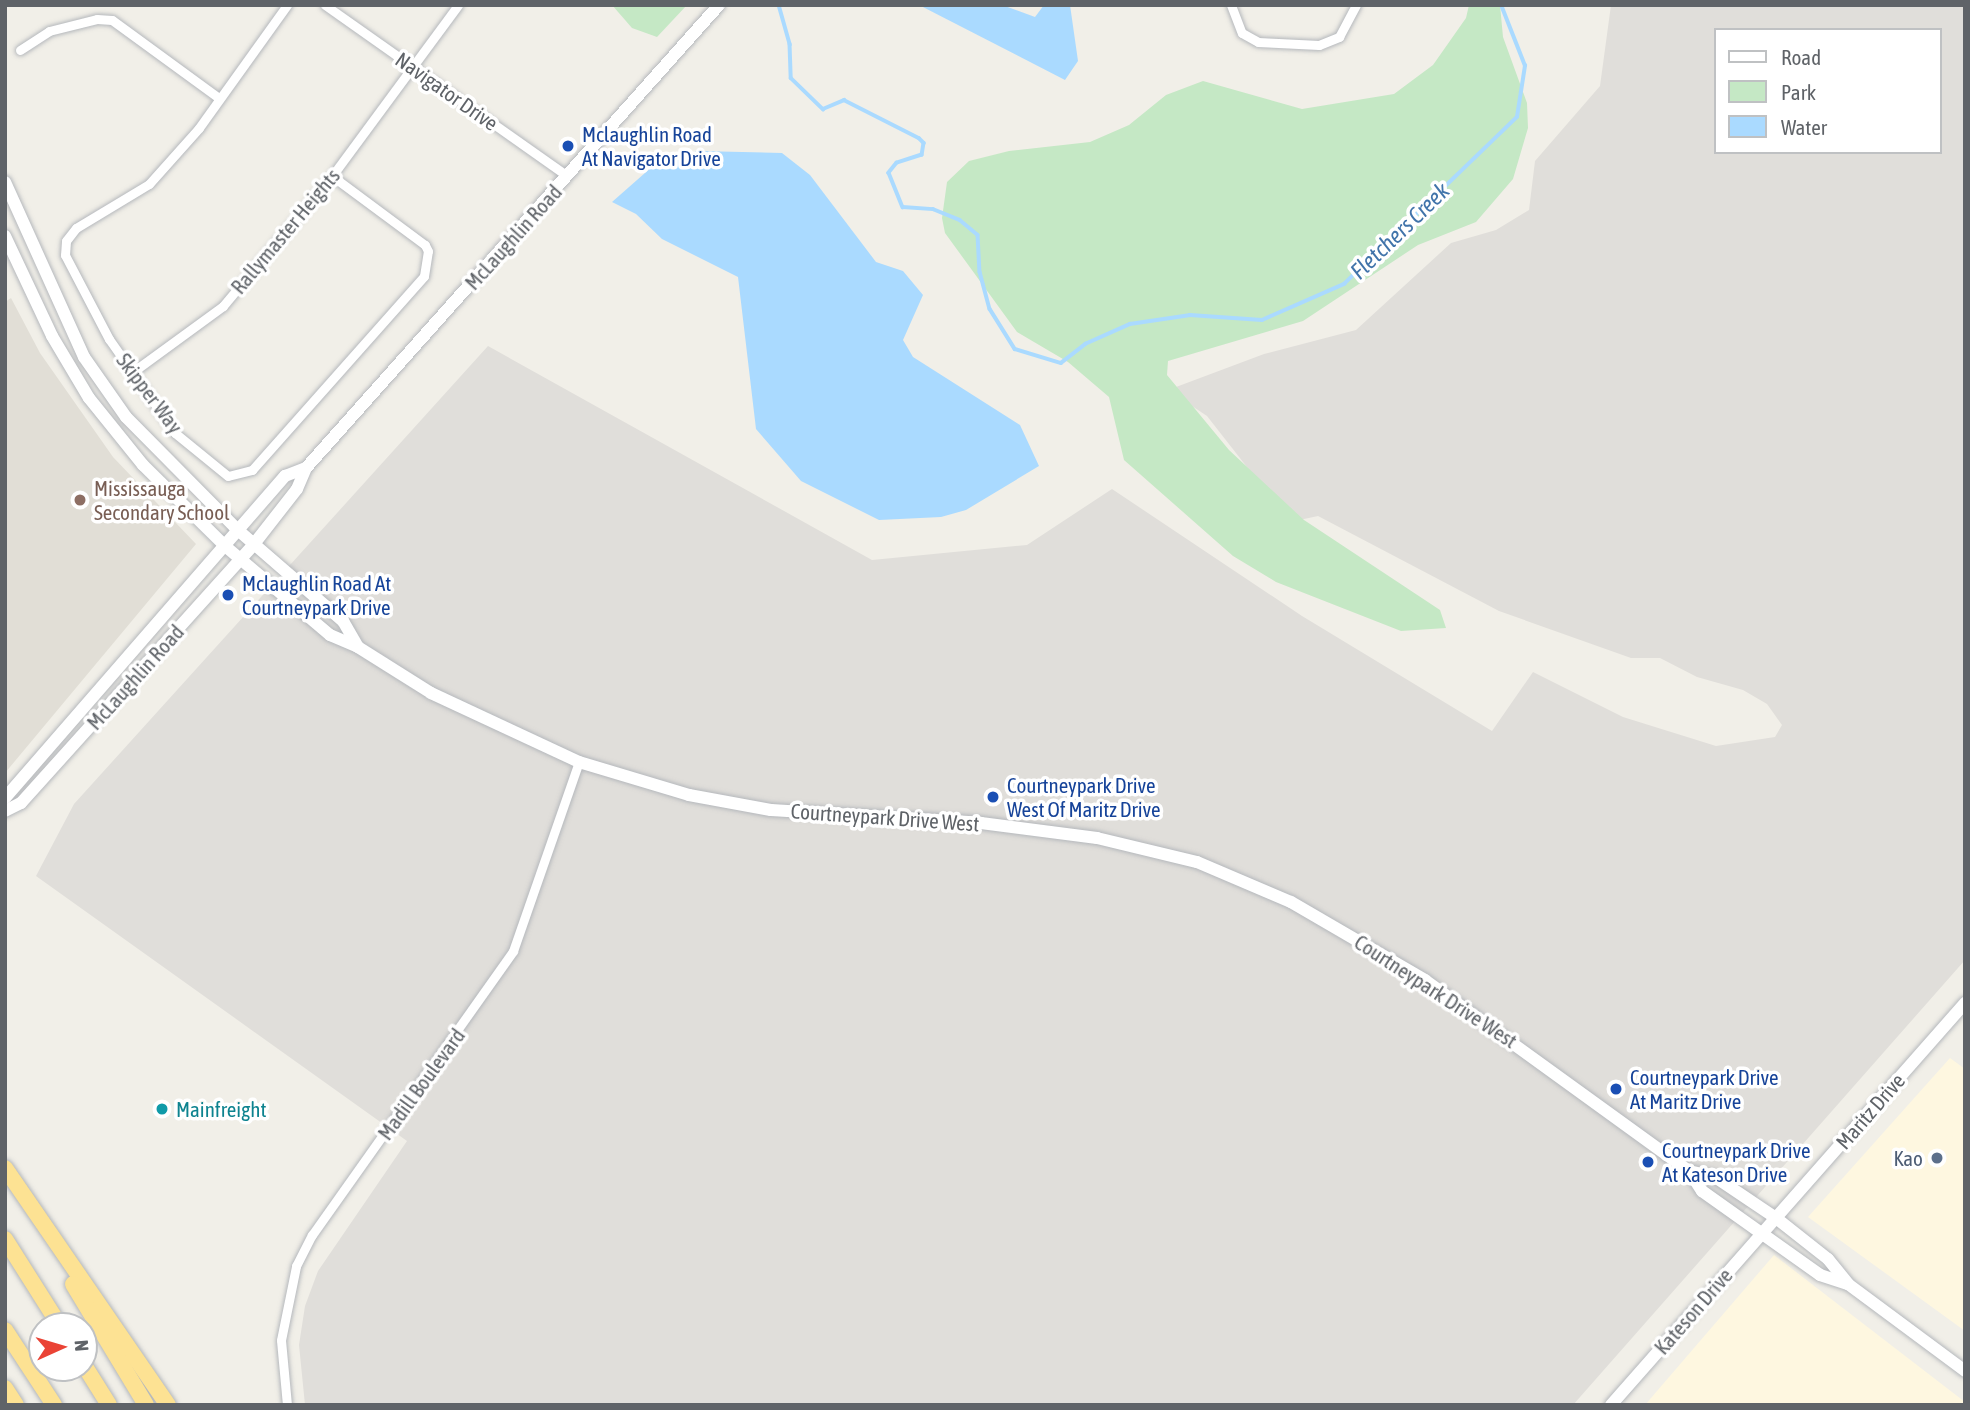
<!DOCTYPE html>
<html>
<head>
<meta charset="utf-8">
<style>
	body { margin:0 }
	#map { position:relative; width:1970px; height:1410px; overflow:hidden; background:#f1efe8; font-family:"Asap Condensed",sans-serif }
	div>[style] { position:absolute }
	.commercial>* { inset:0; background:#fef7e0 }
	.industrial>* { inset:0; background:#e0deda }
	.education>* { inset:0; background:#e1ded6 }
	.green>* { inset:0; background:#c5e8c5 }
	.water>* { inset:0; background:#aadaff }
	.stream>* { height:3.5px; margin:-1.75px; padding:0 1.75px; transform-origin:1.75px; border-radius:1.75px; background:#aadaff }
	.roads { filter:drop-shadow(0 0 2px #b5b8bc) drop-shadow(0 0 2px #b5b8bc) }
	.street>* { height:9px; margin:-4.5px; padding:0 4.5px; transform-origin:4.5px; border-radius:4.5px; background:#fff }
	.secondary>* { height:12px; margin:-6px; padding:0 6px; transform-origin:6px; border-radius:6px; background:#fff }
	.highway>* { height:16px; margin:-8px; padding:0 8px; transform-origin:8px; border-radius:8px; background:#fde293 }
	.dots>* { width:19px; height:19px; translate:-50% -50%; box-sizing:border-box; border:4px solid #fff; border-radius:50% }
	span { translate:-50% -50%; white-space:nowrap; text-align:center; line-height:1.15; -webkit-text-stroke:7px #fff; paint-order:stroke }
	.street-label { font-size:21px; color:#5f6368 }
	.transit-label { font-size:21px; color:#164399 }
	.left { translate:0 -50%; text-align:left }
	.education-label { font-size:21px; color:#785e54 }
	.culture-label { font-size:21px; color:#0d838f }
	.service-label { font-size:21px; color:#4e5e75 }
	.right { translate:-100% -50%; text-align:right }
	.water-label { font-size:23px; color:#4174aa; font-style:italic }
	.frame { position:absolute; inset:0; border:7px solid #5f6368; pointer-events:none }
	.legend { position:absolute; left:1714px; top:28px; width:228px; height:126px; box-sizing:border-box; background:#fff; border:2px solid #bfc1c3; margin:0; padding:9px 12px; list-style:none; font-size:21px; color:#5f6368 }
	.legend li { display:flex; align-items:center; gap:14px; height:35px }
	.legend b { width:35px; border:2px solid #bfc1c3 }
	.north { position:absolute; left:28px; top:1312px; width:70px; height:70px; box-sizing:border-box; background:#fff; border:2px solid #bfc1c3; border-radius:50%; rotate:86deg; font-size:19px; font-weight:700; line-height:28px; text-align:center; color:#5f6368 }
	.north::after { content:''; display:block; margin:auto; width:24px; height:32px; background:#ea4335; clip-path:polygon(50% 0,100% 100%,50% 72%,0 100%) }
</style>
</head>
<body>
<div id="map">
	<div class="commercial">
		<i style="clip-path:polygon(1950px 1058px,1965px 1069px,1965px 1331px,1808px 1217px)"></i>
		<i style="clip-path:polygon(1774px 1255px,1965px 1402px,1965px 1405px,1645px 1405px)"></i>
	</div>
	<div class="industrial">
		<i style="clip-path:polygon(evenodd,1611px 5px,1965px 5px,1965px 960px,1573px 1405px,305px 1405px,299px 1345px,305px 1306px,318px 1271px,407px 1141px,36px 876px,74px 804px,488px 346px,872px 560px,1027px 545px,1112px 489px,1302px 616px,1492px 731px,1533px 672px,1623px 717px,1716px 746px,1775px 737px,1782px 725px,1767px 704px,1743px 690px,1697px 677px,1660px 658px,1631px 658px,1499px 611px,1318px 516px,1290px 522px,1207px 416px,1168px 390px,1264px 354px,1356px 330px,1451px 243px,1496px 230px,1529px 210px,1535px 161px,1600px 86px,1611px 5px,1716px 30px,1940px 30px,1940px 152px,1716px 152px,1716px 30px)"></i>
	</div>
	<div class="education">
		<i style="clip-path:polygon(11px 298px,40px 353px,113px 457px,196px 544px,5px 773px,5px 302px)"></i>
	</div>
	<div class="green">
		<i style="clip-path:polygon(612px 5px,687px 5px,657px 37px,632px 28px)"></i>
		<i style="clip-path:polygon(1469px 5px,1500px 5px,1503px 37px,1527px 103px,1528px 128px,1513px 179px,1476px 222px,1418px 245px,1303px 321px,1168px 361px,1167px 375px,1229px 450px,1304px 520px,1440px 610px,1446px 628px,1401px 631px,1276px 582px,1233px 556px,1124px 460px,1109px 397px,1068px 362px,1017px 332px,945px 233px,942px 218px,947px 182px,969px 161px,1009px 151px,1090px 142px,1129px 125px,1166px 95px,1203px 81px,1302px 109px,1394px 94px,1433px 65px,1466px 18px)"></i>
	</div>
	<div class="water">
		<i style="clip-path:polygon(919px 5px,1002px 5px,1035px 17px,1044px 5px,1070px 5px,1078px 61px,1065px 80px)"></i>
		<i style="clip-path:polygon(699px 151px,782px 153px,810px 175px,876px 262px,903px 271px,923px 295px,903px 340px,913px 357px,1020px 425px,1039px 466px,966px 510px,941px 517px,879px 520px,801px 481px,756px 429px,738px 277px,662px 239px,636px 214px,612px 202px,662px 158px)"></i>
	</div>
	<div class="stream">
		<i style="left:779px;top:5px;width:41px;rotate:74.2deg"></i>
		<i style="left:790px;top:44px;width:34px;rotate:88deg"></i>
		<i style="left:791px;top:78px;width:45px;rotate:44.1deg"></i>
		<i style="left:823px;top:109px;width:23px;rotate:-23deg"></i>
		<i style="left:844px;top:100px;width:84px;rotate:26.9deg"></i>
		<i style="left:919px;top:138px;width:7px;rotate:45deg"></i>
		<i style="left:924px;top:143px;width:12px;rotate:99deg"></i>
		<i style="left:922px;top:155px;width:26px;rotate:162deg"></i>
		<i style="left:897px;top:163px;width:13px;rotate:129deg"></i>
		<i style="left:889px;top:173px;width:37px;rotate:68deg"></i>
		<i style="left:903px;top:207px;width:30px;rotate:4deg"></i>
		<i style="left:933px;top:209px;width:29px;rotate:22deg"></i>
		<i style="left:960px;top:220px;width:23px;rotate:40deg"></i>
		<i style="left:978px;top:235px;width:37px;rotate:87deg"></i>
		<i style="left:980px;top:272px;width:38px;rotate:75deg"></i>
		<i style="left:990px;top:309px;width:47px;rotate:58deg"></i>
		<i style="left:1015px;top:349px;width:48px;rotate:16.9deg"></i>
		<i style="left:1061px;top:363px;width:31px;rotate:-38deg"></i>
		<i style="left:1085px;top:344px;width:49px;rotate:-24deg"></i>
		<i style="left:1130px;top:324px;width:61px;rotate:-8.5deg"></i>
		<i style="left:1190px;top:315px;width:72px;rotate:4deg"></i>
		<i style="left:1262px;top:320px;width:90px;rotate:-23.7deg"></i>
		<i style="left:1344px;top:284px;width:240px;rotate:-44deg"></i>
		<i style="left:1517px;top:117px;width:52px;rotate:-81.1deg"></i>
		<i style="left:1525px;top:66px;width:66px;rotate:-111.5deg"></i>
	</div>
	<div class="roads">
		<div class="street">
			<i style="left:287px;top:5px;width:151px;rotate:125.6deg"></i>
			<i style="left:199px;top:128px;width:75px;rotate:131.8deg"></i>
			<i style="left:149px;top:184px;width:85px;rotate:148.9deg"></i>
			<i style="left:76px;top:228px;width:16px;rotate:128deg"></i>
			<i style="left:66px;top:241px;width:14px;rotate:94deg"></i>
			<i style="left:65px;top:255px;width:95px;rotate:62.4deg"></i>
			<i style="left:109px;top:339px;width:115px;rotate:54.9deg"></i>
			<i style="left:175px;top:433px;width:68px;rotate:39.1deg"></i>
			<i style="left:228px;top:476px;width:25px;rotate:-14deg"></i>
			<i style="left:252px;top:470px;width:259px;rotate:-48.4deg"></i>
			<i style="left:424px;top:276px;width:25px;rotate:-81deg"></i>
			<i style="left:428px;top:251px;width:7px;rotate:-117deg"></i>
			<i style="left:425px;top:245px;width:116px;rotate:-143.4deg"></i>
			<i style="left:325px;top:5px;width:296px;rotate:35.2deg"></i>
			<i style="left:1231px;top:5px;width:30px;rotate:69deg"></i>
			<i style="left:1242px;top:33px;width:18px;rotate:29deg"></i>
			<i style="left:1258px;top:42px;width:61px;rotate:2.8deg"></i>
			<i style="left:1319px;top:45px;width:22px;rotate:-22deg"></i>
			<i style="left:1339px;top:37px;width:36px;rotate:-62deg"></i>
			<i style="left:20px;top:50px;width:35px;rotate:-33deg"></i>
			<i style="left:49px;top:31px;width:49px;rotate:-14deg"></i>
			<i style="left:97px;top:19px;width:15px;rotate:4deg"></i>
			<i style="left:112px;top:20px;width:132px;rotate:36.1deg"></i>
			<i style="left:134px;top:371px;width:110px;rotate:-36.1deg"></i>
			<i style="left:223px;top:306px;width:170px;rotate:-50deg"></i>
			<i style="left:332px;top:176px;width:212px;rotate:-53.6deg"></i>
			<i style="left:287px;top:1405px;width:65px;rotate:-95.3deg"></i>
			<i style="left:281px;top:1340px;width:76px;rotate:-78.5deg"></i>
			<i style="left:296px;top:1266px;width:35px;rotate:-63deg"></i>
			<i style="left:312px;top:1235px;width:348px;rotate:-54.7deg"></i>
			<i style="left:513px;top:951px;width:200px;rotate:-70.8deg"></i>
		</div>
		<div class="secondary">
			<i style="left:5px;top:182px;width:192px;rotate:65.7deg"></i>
			<i style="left:84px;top:357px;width:73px;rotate:55deg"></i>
			<i style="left:126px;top:417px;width:161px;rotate:45.3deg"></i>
			<i style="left:239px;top:531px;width:138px;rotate:40.9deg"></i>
			<i style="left:343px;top:621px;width:30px;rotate:60deg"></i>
			<i style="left:5px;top:236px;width:110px;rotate:64.8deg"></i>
			<i style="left:52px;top:336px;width:72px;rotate:59.2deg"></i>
			<i style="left:89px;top:398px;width:86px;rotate:51.1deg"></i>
			<i style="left:143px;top:465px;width:115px;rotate:44.6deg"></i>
			<i style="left:225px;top:546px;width:138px;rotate:40.3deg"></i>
			<i style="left:330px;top:635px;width:30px;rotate:23deg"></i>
			<i style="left:358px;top:647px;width:86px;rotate:32.2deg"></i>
			<i style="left:431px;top:693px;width:163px;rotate:25deg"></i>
			<i style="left:579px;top:762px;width:115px;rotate:16.7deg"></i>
			<i style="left:689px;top:795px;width:83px;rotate:10.4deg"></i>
			<i style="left:771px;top:810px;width:210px;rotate:3.5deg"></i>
			<i style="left:981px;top:823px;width:117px;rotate:7.4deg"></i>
			<i style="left:1097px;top:838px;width:103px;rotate:13.5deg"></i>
			<i style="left:1197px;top:862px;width:102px;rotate:23.1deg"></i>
			<i style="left:1291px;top:902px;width:155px;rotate:30.2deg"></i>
			<i style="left:1425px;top:980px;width:326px;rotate:35.9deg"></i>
			<i style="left:1689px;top:1171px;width:24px;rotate:57deg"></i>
			<i style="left:1702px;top:1191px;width:145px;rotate:35.4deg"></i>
			<i style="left:1820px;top:1275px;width:29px;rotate:18deg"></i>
			<i style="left:5px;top:798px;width:427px;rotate:-49deg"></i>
			<i style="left:285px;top:476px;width:22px;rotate:-21deg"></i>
			<i style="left:5px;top:811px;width:18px;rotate:-27deg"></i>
			<i style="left:21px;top:803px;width:348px;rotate:-48deg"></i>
			<i style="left:254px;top:544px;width:70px;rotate:-52deg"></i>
			<i style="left:297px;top:489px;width:23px;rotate:-67deg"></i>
			<i style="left:306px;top:468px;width:620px;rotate:-48.27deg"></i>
			<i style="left:1689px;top:1171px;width:27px;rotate:13deg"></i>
			<i style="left:1715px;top:1177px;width:73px;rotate:33.9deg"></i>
			<i style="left:1776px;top:1218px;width:66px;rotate:38.3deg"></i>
			<i style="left:1828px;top:1259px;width:32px;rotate:51deg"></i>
			<i style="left:1848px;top:1284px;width:146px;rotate:36.6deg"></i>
			<i style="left:1611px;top:1405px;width:536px;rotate:-48.63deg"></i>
		</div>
		<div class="highway">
			<i style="left:5px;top:1168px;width:288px;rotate:55.5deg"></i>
			<i style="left:5px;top:1239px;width:103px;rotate:57.7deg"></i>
			<i style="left:73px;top:1284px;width:141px;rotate:58.9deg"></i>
			<i style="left:5px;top:1330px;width:90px;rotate:56.8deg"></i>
			<i style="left:84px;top:1365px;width:47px;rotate:58deg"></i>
			<i style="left:5px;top:1388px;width:20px;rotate:57deg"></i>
		</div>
	</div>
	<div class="dots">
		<i style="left:568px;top:146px;background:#1a4fb4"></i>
		<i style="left:80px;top:500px;background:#8d6e63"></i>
		<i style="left:228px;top:595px;background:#1a4fb4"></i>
		<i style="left:993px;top:797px;background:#1a4fb4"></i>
		<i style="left:1616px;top:1089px;background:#1a4fb4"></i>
		<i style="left:162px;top:1109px;background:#0f9aa8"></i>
		<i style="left:1937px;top:1158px;background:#5c6f8a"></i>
		<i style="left:1648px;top:1162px;background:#1a4fb4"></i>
	</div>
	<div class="street-label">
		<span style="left:447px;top:91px;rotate:35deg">Navigator Drive</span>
		<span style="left:285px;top:231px;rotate:-50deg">Rallymaster Heights</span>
		<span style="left:513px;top:237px;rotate:-48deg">McLaughlin Road</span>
		<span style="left:150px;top:393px;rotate:53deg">Skipper Way</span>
		<span style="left:135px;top:677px;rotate:-48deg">McLaughlin Road</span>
		<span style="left:885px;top:817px;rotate:4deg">Courtneypark Drive West</span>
		<span style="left:1436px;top:991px;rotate:33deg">Courtneypark Drive West</span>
		<span style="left:421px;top:1084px;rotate:-54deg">Madill Boulevard</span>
		<span style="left:1870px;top:1111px;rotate:-49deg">Maritz Drive</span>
		<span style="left:1693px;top:1311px;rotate:-49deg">Kateson Drive</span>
	</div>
	<div class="transit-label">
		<span class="left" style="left:582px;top:146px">Mclaughlin Road<br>At Navigator Drive</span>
		<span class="left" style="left:242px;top:595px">Mclaughlin Road At<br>Courtneypark Drive</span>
		<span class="left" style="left:1007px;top:797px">Courtneypark Drive<br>West Of Maritz Drive</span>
		<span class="left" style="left:1630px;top:1089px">Courtneypark Drive<br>At Maritz Drive</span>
		<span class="left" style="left:1662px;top:1162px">Courtneypark Drive<br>At Kateson Drive</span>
	</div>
	<div class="education-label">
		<span class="left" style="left:94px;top:500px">Mississauga<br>Secondary School</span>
	</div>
	<div class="culture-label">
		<span class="left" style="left:176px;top:1109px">Mainfreight</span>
	</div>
	<div class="service-label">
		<span class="right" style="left:1923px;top:1158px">Kao</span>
	</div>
	<div class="water-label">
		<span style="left:1400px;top:231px;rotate:-44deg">Fletchers Creek</span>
	</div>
	<div class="frame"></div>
	<ul class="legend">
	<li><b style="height:9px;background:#fff"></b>Road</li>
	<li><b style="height:19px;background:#c5e8c5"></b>Park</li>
	<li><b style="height:19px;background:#aadaff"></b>Water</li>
	</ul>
	<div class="north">N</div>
</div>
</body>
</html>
